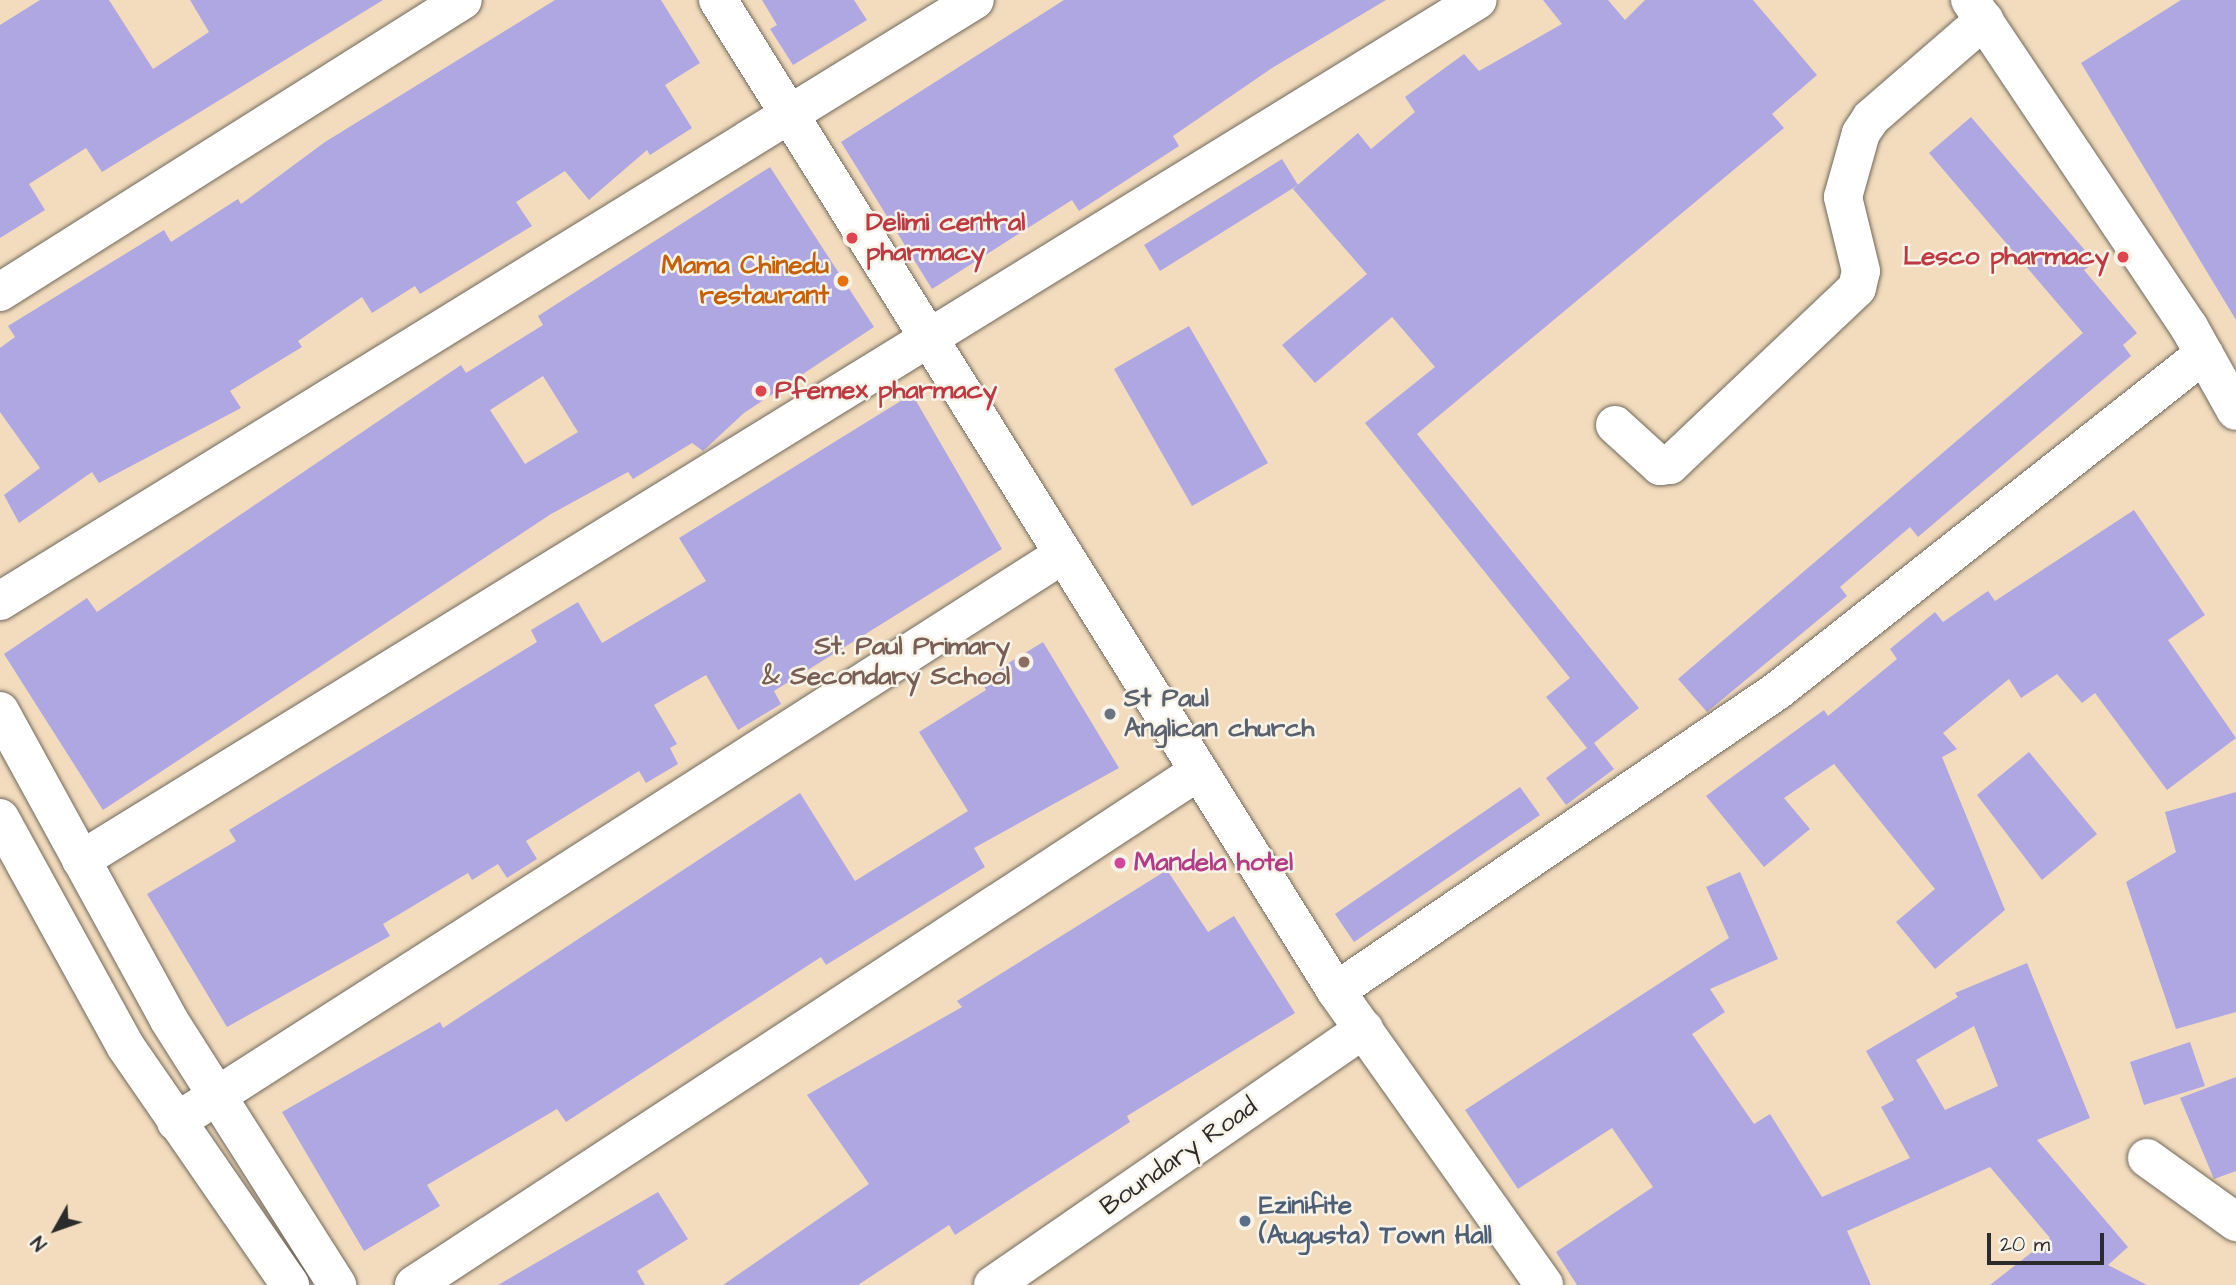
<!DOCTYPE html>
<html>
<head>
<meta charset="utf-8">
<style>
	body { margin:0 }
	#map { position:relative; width:2236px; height:1285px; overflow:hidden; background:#f3dcbd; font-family:"Architects Daughter",sans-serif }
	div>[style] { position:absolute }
	.building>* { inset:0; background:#afa7e1 }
	.roads { filter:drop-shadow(0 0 2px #71695e) drop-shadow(0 0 2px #71695e) }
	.minor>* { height:38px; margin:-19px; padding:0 19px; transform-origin:19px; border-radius:19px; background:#fff }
	.major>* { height:38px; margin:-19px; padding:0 19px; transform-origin:19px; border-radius:19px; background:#fff }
	.dots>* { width:19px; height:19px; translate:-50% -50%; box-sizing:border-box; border:4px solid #f7f3e8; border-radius:50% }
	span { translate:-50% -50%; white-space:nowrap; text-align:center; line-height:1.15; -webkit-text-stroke:5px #f7f3e8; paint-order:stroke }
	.health-label { font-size:26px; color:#be3a42; font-weight:700 }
	.left { translate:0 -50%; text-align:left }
	.right { translate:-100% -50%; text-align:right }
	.food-label { font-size:26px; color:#c56008; font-weight:700 }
	.education-label { font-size:26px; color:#785e54; font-weight:700 }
	.worship-label { font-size:26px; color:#5b616d; font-weight:700 }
	.hotel-label { font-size:26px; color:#b23c85; font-weight:700 }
	.street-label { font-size:26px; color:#2b2b2b }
	.service-label { font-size:26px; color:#4e5e75; font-weight:700 }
	.north { position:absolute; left:21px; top:1194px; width:70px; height:70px; -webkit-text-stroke:5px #f7f3e8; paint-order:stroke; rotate:230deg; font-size:19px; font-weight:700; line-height:28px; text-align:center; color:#2b2b2b }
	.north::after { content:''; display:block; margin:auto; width:24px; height:32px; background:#2b2b2b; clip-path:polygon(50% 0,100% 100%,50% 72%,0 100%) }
	.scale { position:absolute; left:1987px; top:1233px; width:117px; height:32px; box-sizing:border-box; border:4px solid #2b2b2b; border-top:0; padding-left:9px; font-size:21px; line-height:24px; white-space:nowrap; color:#2b2b2b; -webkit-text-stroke:5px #f7f3e8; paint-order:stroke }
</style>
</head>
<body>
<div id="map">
	<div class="building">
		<i style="clip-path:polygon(40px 0,109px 0,153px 69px,209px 32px,190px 0,383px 0,102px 172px,86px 148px,29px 184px,45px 210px,0 238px,0 25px)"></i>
		<i style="clip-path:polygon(555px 0,661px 0,700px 63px,665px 85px,692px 128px,650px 155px,647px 150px,589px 200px,565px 171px,516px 202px,532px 226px,420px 294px,415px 286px,372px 313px,362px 297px,298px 341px,302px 347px,230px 391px,241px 408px,99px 483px,92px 472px,19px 523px,4px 495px,40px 468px,0 412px,0 348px,15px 337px,8px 326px,164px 230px,171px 242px,238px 199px,241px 204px,325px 142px)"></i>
		<i style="clip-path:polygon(762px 0,854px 0,867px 20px,793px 65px,770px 29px,777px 25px)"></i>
		<i style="clip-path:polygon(1064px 0,1386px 0,1272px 68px,1173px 136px,1179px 146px,1079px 211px,1072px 200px,932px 289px,841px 142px)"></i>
		<i style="clip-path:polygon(1543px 0,1608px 0,1625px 20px,1645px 0,1753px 0,1817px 75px,1772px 114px,1784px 128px,1417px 434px,1639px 708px,1594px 743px,1614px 769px,1566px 805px,1546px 778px,1587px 748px,1546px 697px,1570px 678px,1365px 423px,1435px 367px,1392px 317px,1315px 383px,1282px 345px,1367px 274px,1293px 189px,1358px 133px,1371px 149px,1415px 112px,1405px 97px,1464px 54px,1479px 71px,1562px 24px)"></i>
		<i style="clip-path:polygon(2181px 0,2236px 0,2236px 320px,2081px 63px)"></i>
		<i style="clip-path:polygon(1971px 117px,2095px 262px,2084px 270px,2137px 333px,2123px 345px,2131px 356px,1918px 537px,1910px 527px,1840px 587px,1847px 596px,1707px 712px,1678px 679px,2083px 333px,1929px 153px)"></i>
		<i style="clip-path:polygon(1282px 159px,1298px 185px,1160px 271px,1144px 245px)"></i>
		<i style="clip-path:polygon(evenodd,770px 167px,874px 327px,744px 413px,703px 451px,692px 443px,633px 479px,628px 472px,551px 514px,103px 810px,4px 654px,87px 598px,97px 612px,461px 365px,466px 373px,543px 325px,538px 316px,770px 167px,543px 376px,578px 432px,525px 464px,490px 410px,543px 376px)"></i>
		<i style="clip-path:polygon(1189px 326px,1268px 463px,1192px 506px,1114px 369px)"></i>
		<i style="clip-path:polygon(912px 394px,1002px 549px,774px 691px,781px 704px,738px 730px,706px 675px,654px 705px,677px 744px,670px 748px,678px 764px,646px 783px,639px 771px,526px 841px,537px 859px,507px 878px,498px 864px,472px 880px,468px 873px,383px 924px,390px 936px,227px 1027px,147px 894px,236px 841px,229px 830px,537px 642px,531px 630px,578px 602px,602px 643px,706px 581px,679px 538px)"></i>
		<i style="clip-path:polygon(2134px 510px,2205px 615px,2168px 640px,2236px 738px,2167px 790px,2095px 693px,2082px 703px,2057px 674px,2021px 698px,2009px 679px,1943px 733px,1957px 749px,1942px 757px,2005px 910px,1935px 969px,1896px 922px,1935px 889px,1834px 764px,1784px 798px,1810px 829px,1764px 867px,1706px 796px,1824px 710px,1828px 716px,1897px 659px,1890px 649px,1935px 612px,1943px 622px,1988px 591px,1995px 601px)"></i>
		<i style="clip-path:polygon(1043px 642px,1119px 768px,974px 848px,985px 867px,826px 965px,821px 957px,566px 1122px,557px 1109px,427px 1185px,440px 1206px,364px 1251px,282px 1112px,440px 1022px,443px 1028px,800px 793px,855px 881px,968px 811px,919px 732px,986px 690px,981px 680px)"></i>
		<i style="clip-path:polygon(2029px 752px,2097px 834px,2042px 880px,1977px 795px)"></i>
		<i style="clip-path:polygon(1520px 787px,1540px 815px,1354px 942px,1335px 914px)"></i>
		<i style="clip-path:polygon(2236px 792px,2236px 1012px,2176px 1029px,2126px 882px,2176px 852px,2165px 812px)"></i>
		<i style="clip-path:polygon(1167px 870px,1208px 932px,1234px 916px,1295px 1013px,1127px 1116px,1130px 1122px,955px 1235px,949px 1225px,858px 1285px,723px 1285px,869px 1184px,807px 1095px,962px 1007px,957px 1001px)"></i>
		<i style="clip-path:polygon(evenodd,1740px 872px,1778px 959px,1710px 989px,1725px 1012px,1692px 1034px,1754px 1124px,1770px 1114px,1822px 1197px,1910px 1158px,1881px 1107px,1894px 1100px,1866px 1051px,1958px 997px,1955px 993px,2027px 963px,2090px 1118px,2037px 1140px,2128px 1247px,2108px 1265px,2147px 1285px,1990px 1285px,2050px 1238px,1990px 1167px,1847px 1231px,1871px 1285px,1577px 1285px,1556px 1252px,1653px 1187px,1612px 1128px,1518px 1189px,1465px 1110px,1729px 938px,1706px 887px,1740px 872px,1974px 1026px,1998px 1086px,1945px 1110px,1916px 1060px,1974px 1026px)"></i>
		<i style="clip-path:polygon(2190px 1042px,2205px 1086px,2144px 1105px,2130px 1062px)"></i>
		<i style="clip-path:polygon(2236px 1077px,2236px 1171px,2214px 1179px,2180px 1098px)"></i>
		<i style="clip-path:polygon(658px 1192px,688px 1239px,637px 1271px,645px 1285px,498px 1285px)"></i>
	</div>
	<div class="roads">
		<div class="minor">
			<i style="left:718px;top:0;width:1168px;rotate:58.05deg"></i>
			<i style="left:1336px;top:991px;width:360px;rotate:54.7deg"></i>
			<i style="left:1970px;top:0;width:394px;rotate:56.2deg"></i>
			<i style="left:2189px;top:327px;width:96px;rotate:60.8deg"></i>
			<i style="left:0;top:292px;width:547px;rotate:-32.24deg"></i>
			<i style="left:1615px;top:425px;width:61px;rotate:42.3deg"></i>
			<i style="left:1660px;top:466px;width:10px;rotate:-6deg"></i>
			<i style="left:1670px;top:465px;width:257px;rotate:-43.4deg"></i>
			<i style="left:1857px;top:288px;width:17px;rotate:-77deg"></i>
			<i style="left:1861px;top:271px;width:76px;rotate:-103.7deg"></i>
			<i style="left:1843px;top:197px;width:66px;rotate:-74.3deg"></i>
			<i style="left:1861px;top:133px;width:18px;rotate:-56deg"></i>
			<i style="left:1871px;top:118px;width:150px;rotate:-40.9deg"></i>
			<i style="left:0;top:601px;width:1145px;rotate:-31.65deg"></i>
			<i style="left:81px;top:860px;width:1640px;rotate:-31.62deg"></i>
			<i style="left:1336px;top:991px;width:533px;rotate:-34.23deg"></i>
			<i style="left:1777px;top:691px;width:544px;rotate:-38.28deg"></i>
			<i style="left:176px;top:1122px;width:1052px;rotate:-32.62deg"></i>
			<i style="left:2147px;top:1158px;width:110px;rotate:35.7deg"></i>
			<i style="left:414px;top:1285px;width:935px;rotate:-33.21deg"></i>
			<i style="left:993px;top:1285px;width:451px;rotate:-34.6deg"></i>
		</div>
		<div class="major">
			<i style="left:0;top:711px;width:352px;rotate:61.3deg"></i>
			<i style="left:169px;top:1020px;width:314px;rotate:57.6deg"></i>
			<i style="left:0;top:818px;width:261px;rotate:61.2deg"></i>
			<i style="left:126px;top:1047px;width:289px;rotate:55.4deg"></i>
		</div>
	</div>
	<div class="dots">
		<i style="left:852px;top:238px;background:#e0444e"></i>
		<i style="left:2123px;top:257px;background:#e0444e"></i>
		<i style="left:843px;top:281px;background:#e8710a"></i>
		<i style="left:761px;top:391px;background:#e0444e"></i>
		<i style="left:1024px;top:662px;background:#8d6e63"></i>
		<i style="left:1110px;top:714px;background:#6b7280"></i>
		<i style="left:1120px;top:863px;background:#d1479c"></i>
		<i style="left:1245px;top:1221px;background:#5c6f8a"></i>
	</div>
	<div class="health-label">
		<span class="left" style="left:866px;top:238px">Delimi central<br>pharmacy</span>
		<span class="right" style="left:2109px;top:257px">Lesco pharmacy</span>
		<span class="left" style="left:775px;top:391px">Pfemex pharmacy</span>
	</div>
	<div class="food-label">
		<span class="right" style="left:829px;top:281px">Mama Chinedu<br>restaurant</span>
	</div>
	<div class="education-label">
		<span class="right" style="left:1010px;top:662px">St. Paul Primary<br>&amp; Secondary School</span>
	</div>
	<div class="worship-label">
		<span class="left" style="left:1124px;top:714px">St Paul<br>Anglican church</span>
	</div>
	<div class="hotel-label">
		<span class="left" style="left:1134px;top:863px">Mandela hotel</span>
	</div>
	<div class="street-label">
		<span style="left:1179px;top:1157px;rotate:-35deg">Boundary Road</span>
	</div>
	<div class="service-label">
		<span class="left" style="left:1259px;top:1221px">Ezinifite<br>(Augusta) Town Hall</span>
	</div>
	<div class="north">N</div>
	<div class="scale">20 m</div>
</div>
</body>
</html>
